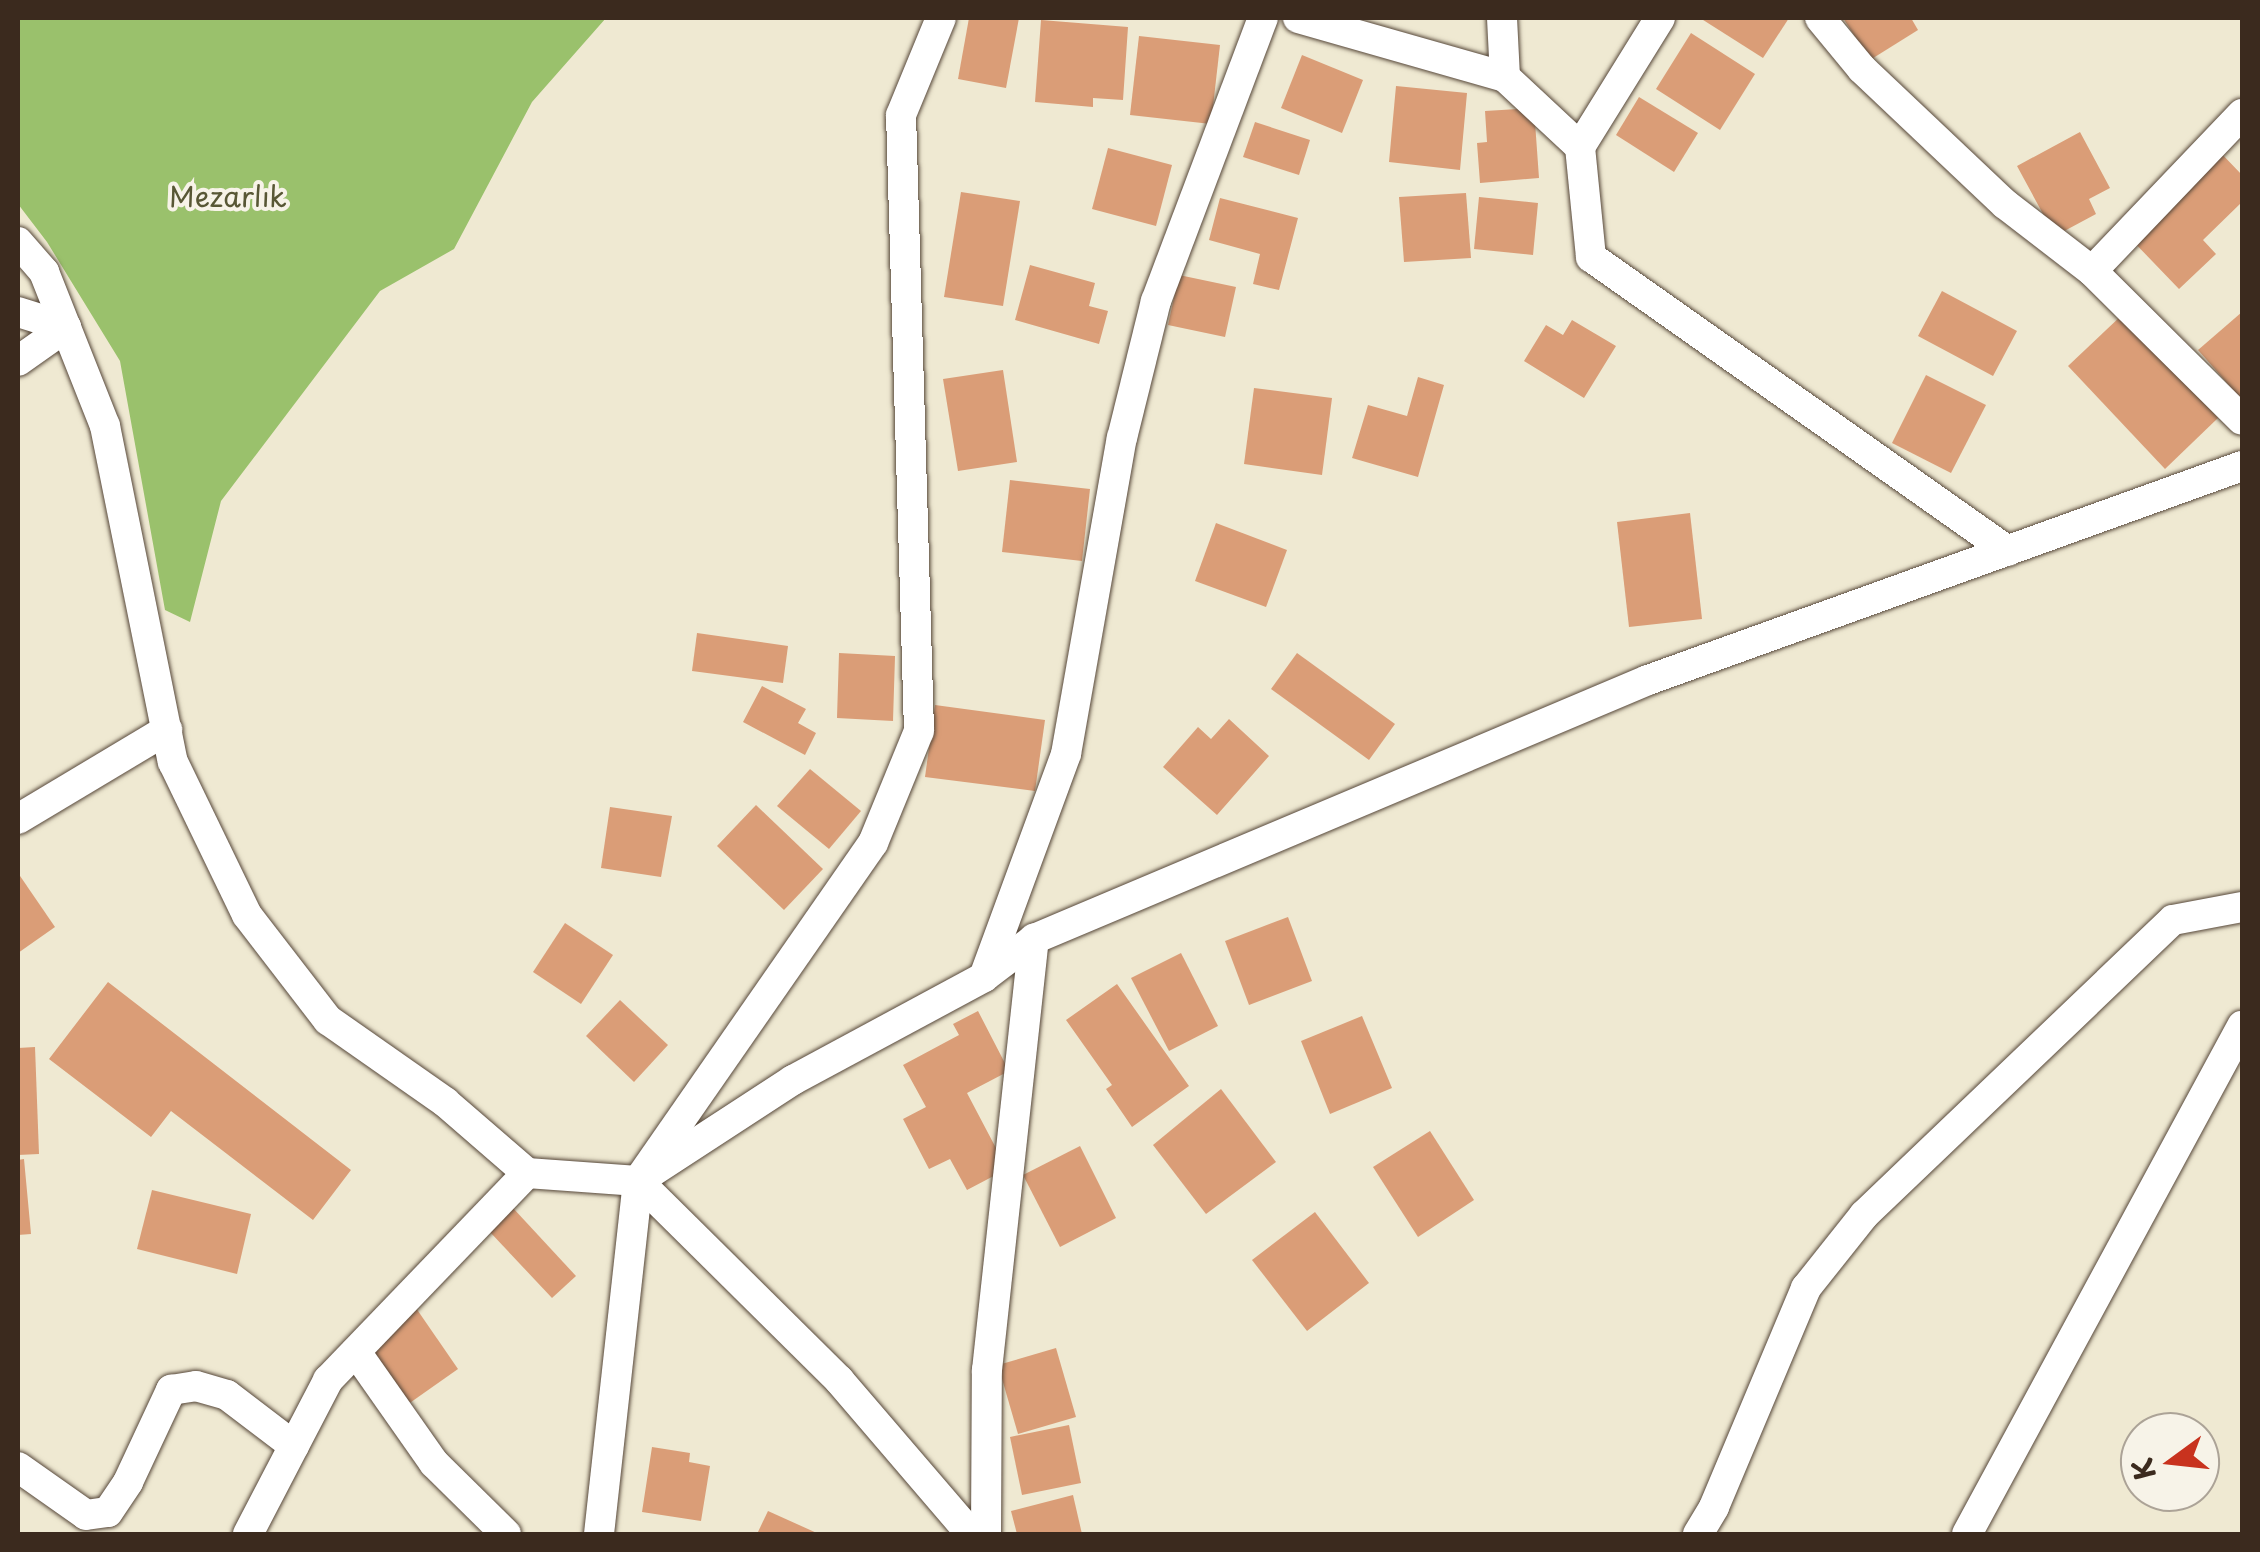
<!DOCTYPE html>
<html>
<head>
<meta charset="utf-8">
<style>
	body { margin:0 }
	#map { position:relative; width:2260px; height:1552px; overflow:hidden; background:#efe9d2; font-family:"Playpen Sans",sans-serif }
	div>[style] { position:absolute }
	.green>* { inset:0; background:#9ac16c }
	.building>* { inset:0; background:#da9d77 }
	.roads { filter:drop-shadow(0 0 2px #564739) drop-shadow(0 0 2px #564739) }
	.minor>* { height:30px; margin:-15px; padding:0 15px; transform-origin:15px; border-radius:15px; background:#fff }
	span { translate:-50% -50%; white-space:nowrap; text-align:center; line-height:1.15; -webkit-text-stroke:8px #f7f3e8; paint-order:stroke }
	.park-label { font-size:28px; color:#585735 }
	.frame { position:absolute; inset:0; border:20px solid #3b2a1e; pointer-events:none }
	.north { position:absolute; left:2120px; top:1412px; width:100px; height:100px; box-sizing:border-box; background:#f7f3e8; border:2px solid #aca397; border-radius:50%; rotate:255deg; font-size:28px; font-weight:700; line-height:40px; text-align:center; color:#3b2a1e }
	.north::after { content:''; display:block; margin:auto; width:35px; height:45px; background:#c8321e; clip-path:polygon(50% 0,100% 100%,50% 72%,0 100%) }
</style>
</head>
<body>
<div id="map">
	<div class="green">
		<i style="clip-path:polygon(18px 18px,606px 18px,532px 102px,454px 249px,380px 291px,221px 501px,190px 622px,165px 610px,120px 361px,47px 242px,18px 204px)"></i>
	</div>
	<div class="building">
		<i style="clip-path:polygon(969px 18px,1019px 18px,1006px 88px,958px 79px)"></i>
		<i style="clip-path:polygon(1700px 18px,1789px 18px,1763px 58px)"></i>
		<i style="clip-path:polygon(1843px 18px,1911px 18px,1918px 30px,1870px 60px)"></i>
		<i style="clip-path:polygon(1041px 20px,1128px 27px,1123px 100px,1093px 98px,1093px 107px,1035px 102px)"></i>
		<i style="clip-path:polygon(1691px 33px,1755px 74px,1720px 130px,1656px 89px)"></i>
		<i style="clip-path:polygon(1139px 36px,1220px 45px,1211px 124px,1130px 115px)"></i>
		<i style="clip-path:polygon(1302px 55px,1363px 80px,1342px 133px,1281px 108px)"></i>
		<i style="clip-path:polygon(1396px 86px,1467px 93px,1460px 170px,1389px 162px)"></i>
		<i style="clip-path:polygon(1639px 97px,1698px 133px,1674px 172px,1616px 135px)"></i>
		<i style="clip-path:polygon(1534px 108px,1539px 178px,1480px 183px,1477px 143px,1487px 142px,1485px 111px)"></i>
		<i style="clip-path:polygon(1255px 122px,1310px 140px,1299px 175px,1243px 157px)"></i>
		<i style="clip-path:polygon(2080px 132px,2110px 188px,2089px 199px,2096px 214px,2055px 236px,2017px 166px)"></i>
		<i style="clip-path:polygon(1108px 148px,1172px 165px,1156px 226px,1092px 209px)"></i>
		<i style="clip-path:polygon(2218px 150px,2242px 175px,2242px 202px,2203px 240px,2216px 254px,2179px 289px,2128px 236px)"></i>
		<i style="clip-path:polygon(961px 192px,1020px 201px,1003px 306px,944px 297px)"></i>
		<i style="clip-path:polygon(1466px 193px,1471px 258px,1404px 262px,1399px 197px)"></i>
		<i style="clip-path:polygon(1479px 197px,1538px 203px,1533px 255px,1474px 249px)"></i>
		<i style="clip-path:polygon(1220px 198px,1298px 218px,1279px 290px,1253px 284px,1260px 254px,1209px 240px)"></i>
		<i style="clip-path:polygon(1030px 265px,1095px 283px,1089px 306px,1108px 311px,1099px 344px,1015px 320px)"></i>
		<i style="clip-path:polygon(1179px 275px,1236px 287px,1225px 337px,1168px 325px)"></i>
		<i style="clip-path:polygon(1942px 291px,2017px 331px,1993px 376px,1918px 336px)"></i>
		<i style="clip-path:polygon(2242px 312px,2242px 400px,2198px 350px)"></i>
		<i style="clip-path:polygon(2123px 314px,2218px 418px,2165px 469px,2068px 366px)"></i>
		<i style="clip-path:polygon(1572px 320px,1616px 346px,1584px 398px,1524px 361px,1546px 325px,1563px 335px)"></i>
		<i style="clip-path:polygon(1003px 370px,1017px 462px,958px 471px,943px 379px)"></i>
		<i style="clip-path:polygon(1926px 375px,1986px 405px,1951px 473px,1892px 443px)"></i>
		<i style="clip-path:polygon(1418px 377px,1444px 385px,1418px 477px,1352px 458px,1368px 405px,1407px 416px)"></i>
		<i style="clip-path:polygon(1254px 388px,1332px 398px,1322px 475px,1244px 464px)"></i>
		<i style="clip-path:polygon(1010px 480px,1090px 489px,1082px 561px,1002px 552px)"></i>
		<i style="clip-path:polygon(1690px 513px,1702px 619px,1629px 627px,1617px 522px)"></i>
		<i style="clip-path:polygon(1216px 523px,1287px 550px,1266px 607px,1195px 581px)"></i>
		<i style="clip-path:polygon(697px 633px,788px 646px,783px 683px,692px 671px)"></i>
		<i style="clip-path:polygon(839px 653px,895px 656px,893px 721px,837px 718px)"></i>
		<i style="clip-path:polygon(1297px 653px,1395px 724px,1369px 760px,1271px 689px)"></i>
		<i style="clip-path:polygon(762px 686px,806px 709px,798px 723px,816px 733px,805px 755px,743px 722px)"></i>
		<i style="clip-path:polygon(935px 705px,1045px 720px,1035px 791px,925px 777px)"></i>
		<i style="clip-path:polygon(1229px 719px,1269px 756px,1217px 815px,1163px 767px,1198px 727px,1211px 739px)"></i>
		<i style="clip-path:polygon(810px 769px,861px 811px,829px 849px,777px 806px)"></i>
		<i style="clip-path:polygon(756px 805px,823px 869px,784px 910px,717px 846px)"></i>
		<i style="clip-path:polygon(610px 807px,672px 816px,661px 877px,601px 868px)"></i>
		<i style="clip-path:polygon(18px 873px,55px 927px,18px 953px)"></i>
		<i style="clip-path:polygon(1288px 917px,1312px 981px,1249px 1005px,1225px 941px)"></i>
		<i style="clip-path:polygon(565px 923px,613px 955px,581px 1004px,533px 972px)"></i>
		<i style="clip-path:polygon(1181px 953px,1218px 1026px,1169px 1051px,1131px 978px)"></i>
		<i style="clip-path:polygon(108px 982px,351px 1170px,313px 1220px,171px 1111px,151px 1137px,49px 1059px)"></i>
		<i style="clip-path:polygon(1117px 984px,1189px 1086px,1132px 1127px,1106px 1089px,1112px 1085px,1066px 1020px)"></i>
		<i style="clip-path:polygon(620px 1000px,668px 1045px,634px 1082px,586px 1036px)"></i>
		<i style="clip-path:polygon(978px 1011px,1009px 1071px,967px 1093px,1007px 1169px,967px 1190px,950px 1159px,929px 1169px,903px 1119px,926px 1107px,903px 1065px,959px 1035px,953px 1024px)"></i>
		<i style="clip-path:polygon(1362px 1016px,1392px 1088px,1330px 1114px,1301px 1041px)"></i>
		<i style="clip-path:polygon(35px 1047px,39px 1154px,18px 1155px,18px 1048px)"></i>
		<i style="clip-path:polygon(1221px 1089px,1276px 1162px,1206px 1214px,1153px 1145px)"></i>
		<i style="clip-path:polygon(1430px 1131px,1474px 1200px,1418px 1237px,1373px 1167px)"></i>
		<i style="clip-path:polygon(1080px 1146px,1116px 1218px,1060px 1247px,1023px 1175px)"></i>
		<i style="clip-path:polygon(24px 1159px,31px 1234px,18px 1235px,18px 1160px)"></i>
		<i style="clip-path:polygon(152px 1190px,251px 1214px,237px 1274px,137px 1249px)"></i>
		<i style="clip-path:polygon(513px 1208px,576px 1276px,552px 1298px,489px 1231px)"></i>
		<i style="clip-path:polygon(1315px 1212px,1369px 1283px,1307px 1331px,1252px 1260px)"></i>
		<i style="clip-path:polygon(416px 1308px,458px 1369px,404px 1407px,362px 1346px)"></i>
		<i style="clip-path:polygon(1056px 1348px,1076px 1417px,1018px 1434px,998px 1365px)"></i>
		<i style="clip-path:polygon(1069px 1425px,1081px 1483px,1022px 1495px,1010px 1437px)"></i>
		<i style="clip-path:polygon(652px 1447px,690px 1453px,689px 1462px,710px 1466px,701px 1521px,642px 1512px)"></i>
		<i style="clip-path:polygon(1073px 1495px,1082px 1534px,1017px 1534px,1011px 1511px)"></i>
		<i style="clip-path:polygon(768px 1511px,819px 1534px,757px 1534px)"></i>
	</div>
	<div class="roads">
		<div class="minor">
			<i style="left:1298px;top:18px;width:215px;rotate:15.9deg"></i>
			<i style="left:1505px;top:77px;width:103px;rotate:43deg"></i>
			<i style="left:1502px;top:18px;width:59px;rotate:87.1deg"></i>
			<i style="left:1660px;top:18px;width:152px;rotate:121.8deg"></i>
			<i style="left:1580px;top:147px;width:111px;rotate:84.3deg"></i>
			<i style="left:1591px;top:257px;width:510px;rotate:35.19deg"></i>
			<i style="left:1820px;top:18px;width:66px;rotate:50.5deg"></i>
			<i style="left:1862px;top:69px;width:197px;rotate:43.4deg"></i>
			<i style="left:2005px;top:204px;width:110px;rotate:37.6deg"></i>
			<i style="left:2092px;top:271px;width:211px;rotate:44.8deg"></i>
			<i style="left:18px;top:242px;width:40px;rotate:49deg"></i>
			<i style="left:44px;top:272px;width:166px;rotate:68.4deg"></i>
			<i style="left:105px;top:426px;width:343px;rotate:78.6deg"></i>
			<i style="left:173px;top:762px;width:170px;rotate:64.2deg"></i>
			<i style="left:247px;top:915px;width:133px;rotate:52.4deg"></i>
			<i style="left:328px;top:1020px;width:143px;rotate:35deg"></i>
			<i style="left:445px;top:1102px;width:108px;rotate:40.9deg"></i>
			<i style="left:527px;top:1173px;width:111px;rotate:4.1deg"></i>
			<i style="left:638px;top:1181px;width:185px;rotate:-33.1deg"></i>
			<i style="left:793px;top:1080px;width:217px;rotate:-28.3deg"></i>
			<i style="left:984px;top:977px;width:63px;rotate:-37.2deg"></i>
			<i style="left:1034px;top:939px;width:666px;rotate:-22.87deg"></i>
			<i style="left:1648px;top:680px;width:631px;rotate:-19.81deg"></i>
			<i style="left:2092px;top:271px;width:217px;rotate:-46.3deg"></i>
			<i style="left:18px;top:312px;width:50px;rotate:17.4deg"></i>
			<i style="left:18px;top:361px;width:59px;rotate:-35.3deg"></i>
			<i style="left:18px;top:819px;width:174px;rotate:-30.9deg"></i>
			<i style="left:984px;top:977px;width:238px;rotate:-69.8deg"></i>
			<i style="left:1066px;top:754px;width:321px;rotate:-80deg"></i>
			<i style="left:1122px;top:438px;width:141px;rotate:-76.1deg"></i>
			<i style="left:1156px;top:301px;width:303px;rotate:-69.3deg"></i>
			<i style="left:638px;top:1181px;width:283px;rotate:44.7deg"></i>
			<i style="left:839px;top:1380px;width:203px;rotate:49.4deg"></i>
			<i style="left:356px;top:1352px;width:136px;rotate:54.9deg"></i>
			<i style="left:434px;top:1463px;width:101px;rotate:44.6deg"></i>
			<i style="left:18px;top:1467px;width:83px;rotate:35.2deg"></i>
			<i style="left:86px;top:1515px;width:22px;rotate:-8deg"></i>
			<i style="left:108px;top:1512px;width:36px;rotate:-56deg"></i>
			<i style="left:128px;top:1482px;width:102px;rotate:-64.9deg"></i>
			<i style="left:171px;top:1390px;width:25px;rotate:-9deg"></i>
			<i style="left:196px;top:1386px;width:32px;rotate:16deg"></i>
			<i style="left:227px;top:1395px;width:84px;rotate:37.3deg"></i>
			<i style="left:248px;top:1534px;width:174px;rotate:-62.5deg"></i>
			<i style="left:328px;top:1380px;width:287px;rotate:-46.1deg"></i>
			<i style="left:599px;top:1534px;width:355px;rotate:-83.7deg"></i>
			<i style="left:638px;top:1181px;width:412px;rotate:-55.2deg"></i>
			<i style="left:873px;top:843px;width:121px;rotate:-67.7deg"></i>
			<i style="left:919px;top:731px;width:616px;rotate:-91.67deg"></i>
			<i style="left:901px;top:115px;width:105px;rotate:-67.6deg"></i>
			<i style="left:986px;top:1534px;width:164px;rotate:-89.7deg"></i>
			<i style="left:987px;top:1370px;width:434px;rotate:-83.8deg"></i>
			<i style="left:1698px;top:1534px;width:31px;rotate:-59deg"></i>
			<i style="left:1714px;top:1507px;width:238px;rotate:-67.2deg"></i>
			<i style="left:1806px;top:1288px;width:93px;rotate:-51.5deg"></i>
			<i style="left:1864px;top:1215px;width:427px;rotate:-43.7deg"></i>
			<i style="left:2173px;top:920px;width:70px;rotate:-10.7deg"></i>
			<i style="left:1967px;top:1534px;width:578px;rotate:-61.57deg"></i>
		</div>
	</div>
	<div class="park-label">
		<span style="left:228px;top:196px">Mezarlık</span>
	</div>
	<div class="frame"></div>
	<div class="north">K</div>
</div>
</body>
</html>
